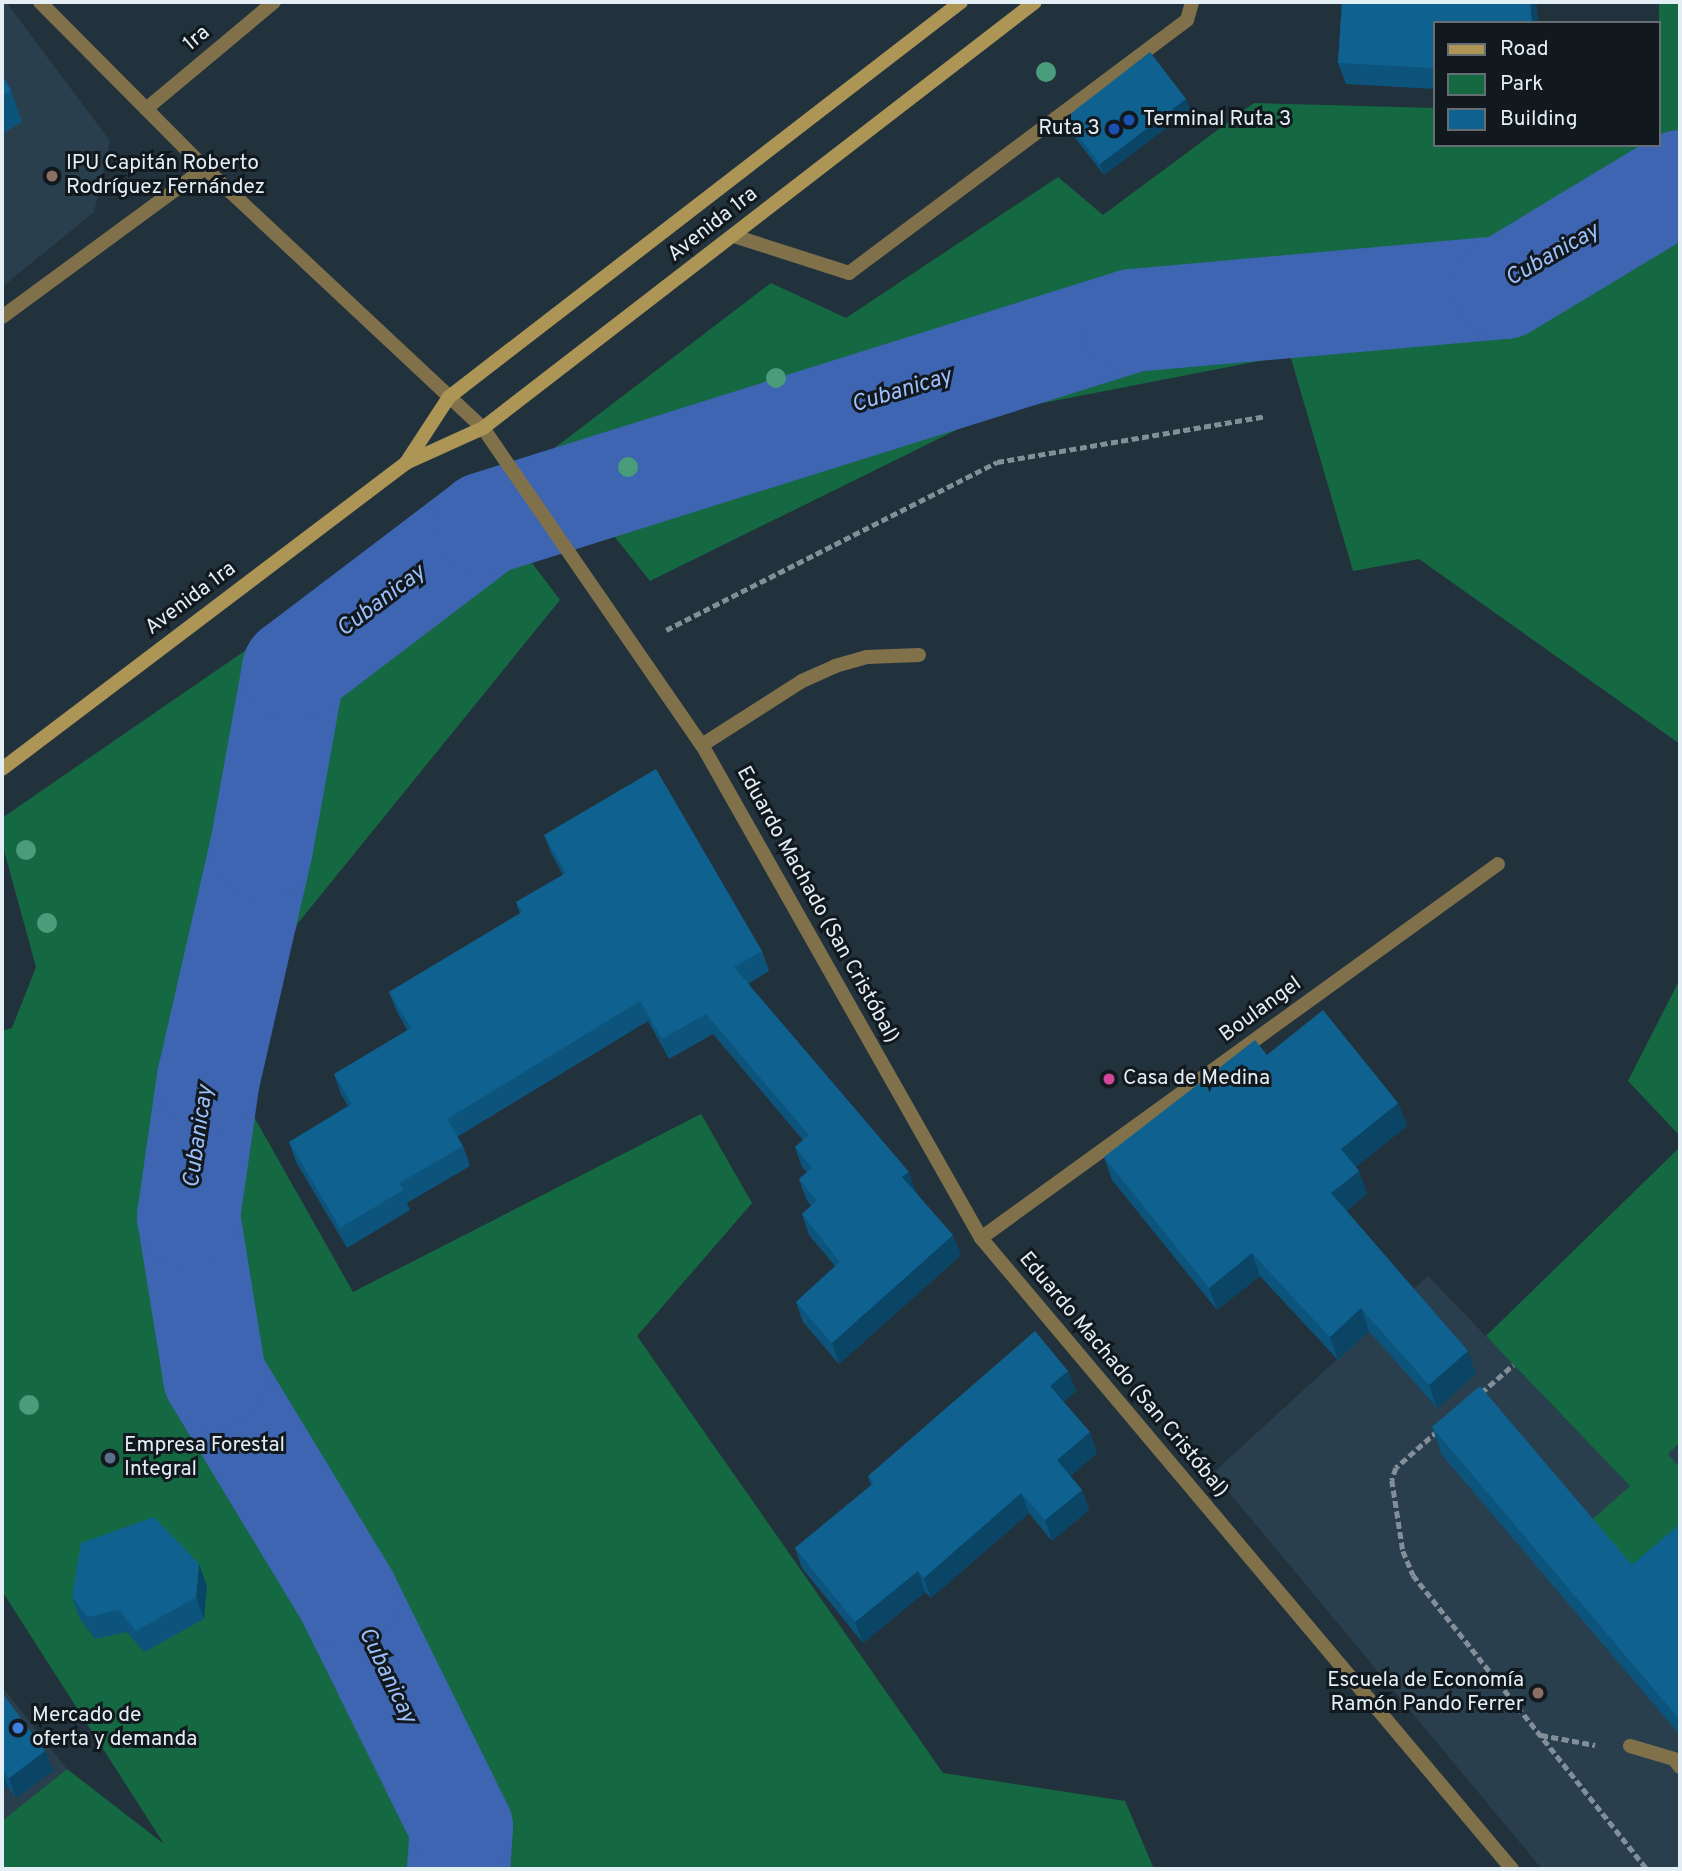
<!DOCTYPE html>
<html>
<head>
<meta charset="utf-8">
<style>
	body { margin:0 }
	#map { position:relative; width:1682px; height:1871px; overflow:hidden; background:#22323d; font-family:Overpass,sans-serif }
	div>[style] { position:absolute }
	.built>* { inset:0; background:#293f4e }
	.green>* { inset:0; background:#146942 }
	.river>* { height:103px; margin:-51.5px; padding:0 51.5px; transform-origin:51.5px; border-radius:51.5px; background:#3e65b2 }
	.path>* { height:4.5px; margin-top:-2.25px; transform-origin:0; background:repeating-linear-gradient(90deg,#828f98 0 7px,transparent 0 10.5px) }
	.service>* { height:14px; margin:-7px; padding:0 7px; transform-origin:7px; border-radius:7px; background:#80714a }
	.minor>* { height:14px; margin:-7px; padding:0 7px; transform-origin:7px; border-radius:7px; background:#80714a }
	.secondary>* { height:14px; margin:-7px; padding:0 7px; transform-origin:7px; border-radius:7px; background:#ad9556 }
	.trees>* { width:20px; height:20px; margin:-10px; border-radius:50%; background:#4a9d7b }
	.wall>* { inset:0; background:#0d547c }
	.shaded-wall>* { inset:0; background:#0a4565 }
	.building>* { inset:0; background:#0f6290 }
	.dots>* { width:19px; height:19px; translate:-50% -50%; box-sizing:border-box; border:4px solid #12191e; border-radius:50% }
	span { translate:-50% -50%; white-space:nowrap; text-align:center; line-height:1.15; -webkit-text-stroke:6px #12191e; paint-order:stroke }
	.street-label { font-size:21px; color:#e4eef5 }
	.poi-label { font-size:21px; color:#e4eef5 }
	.left { translate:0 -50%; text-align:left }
	.right { translate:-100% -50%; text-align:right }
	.water-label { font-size:23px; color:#9dbffc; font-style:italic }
	.frame { position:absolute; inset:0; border:4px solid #e4eef5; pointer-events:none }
	.legend { position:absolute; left:1433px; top:21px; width:228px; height:126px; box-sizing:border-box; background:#12191e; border:2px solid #666e74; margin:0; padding:9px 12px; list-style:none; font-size:21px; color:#e4eef5 }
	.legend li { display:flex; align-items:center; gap:14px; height:35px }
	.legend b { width:35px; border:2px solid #666e74 }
</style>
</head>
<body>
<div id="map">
	<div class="built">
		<i style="clip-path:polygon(2px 2px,6px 2px,110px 141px,94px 212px,2px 287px)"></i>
		<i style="clip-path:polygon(1428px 1276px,1630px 1486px,1680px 1442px,1680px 1869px,1542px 1869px,1213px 1473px)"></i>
		<i style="clip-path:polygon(2px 1687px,67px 1769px,2px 1821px)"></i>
	</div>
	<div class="green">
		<i style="clip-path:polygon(1659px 2px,1680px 2px,1680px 744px,1419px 559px,1353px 571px,1290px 355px,991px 413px,650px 581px,548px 453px,771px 283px,846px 318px,1058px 177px,1103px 215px,1254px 103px,1435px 108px,1435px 145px,1659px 145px)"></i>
		<i style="clip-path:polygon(467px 477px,560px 600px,298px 923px,236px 1085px,353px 1292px,701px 1114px,752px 1203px,637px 1336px,943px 1773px,1125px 1801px,1154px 1869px,2px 1869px,2px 1821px,67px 1769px,164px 1844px,2px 1591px,2px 1031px,12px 1028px,36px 967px,2px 843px,2px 818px,246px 650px)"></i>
		<i style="clip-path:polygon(1680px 979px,1680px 1136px,1628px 1081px)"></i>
		<i style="clip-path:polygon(1680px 1147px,1680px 1442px,1668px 1454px,1680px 1468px,1680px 1561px,1642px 1592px,1585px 1526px,1630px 1486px,1486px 1336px)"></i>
	</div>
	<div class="river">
		<i style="left:458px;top:1869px;width:42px;rotate:-85.9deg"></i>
		<i style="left:461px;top:1827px;width:258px;rotate:-116.3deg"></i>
		<i style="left:347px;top:1596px;width:257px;rotate:-121.2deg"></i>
		<i style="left:214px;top:1376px;width:162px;rotate:-99.2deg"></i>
		<i style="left:188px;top:1216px;width:139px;rotate:-81.8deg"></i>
		<i style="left:208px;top:1078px;width:237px;rotate:-77.1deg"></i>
		<i style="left:261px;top:847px;width:181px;rotate:-79.8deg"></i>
		<i style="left:293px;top:669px;width:241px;rotate:-37.2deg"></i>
		<i style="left:485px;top:523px;width:678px;rotate:-17.42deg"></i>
		<i style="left:1132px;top:320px;width:373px;rotate:-5.1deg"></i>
		<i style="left:1504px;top:287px;width:205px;rotate:-31.1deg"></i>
	</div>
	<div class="path">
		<i style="left:666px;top:630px;width:371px;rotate:-26.9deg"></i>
		<i style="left:997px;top:462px;width:272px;rotate:-9.7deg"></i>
		<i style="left:1481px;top:1393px;width:43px;rotate:-41.2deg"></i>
		<i style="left:1438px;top:1431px;width:56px;rotate:138.6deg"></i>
		<i style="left:1396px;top:1468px;width:13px;rotate:108deg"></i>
		<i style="left:1392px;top:1480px;width:72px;rotate:81.2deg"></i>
		<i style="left:1403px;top:1551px;width:26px;rotate:67deg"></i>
		<i style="left:1413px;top:1575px;width:376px;rotate:51.5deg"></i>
		<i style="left:1541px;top:1735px;width:55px;rotate:10.5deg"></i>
	</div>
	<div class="service">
		<i style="left:734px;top:236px;width:121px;rotate:17.8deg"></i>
		<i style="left:849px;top:273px;width:422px;rotate:-36.8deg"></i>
		<i style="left:1187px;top:20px;width:19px;rotate:-74deg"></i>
		<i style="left:702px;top:745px;width:119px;rotate:-32.6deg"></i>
		<i style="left:802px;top:681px;width:36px;rotate:-24deg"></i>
		<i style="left:835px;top:666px;width:33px;rotate:-16deg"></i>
		<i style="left:867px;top:657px;width:52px;rotate:-2.2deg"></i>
		<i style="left:1630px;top:1746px;width:46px;rotate:16.5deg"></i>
		<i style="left:1674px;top:1759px;width:10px;rotate:53deg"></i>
	</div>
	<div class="minor">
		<i style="left:40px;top:2px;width:234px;rotate:45.2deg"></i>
		<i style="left:205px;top:168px;width:381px;rotate:43.1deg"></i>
		<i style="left:483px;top:428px;width:385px;rotate:55.4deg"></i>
		<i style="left:702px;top:745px;width:566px;rotate:60.49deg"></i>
		<i style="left:981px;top:1238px;width:825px;rotate:49.92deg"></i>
		<i style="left:146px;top:109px;width:167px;rotate:-39.9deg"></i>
		<i style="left:2px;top:317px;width:252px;rotate:-36.3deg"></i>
		<i style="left:981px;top:1238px;width:638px;rotate:-35.88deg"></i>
	</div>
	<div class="secondary">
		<i style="left:961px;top:2px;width:647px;rotate:142.35deg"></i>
		<i style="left:449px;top:397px;width:79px;rotate:123.1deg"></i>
		<i style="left:406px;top:463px;width:85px;rotate:-24.4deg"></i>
		<i style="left:483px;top:428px;width:697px;rotate:-37.66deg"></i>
		<i style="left:2px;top:769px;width:507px;rotate:-37.14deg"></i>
	</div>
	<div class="trees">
		<i style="left:1046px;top:72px"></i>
		<i style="left:776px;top:378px"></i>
		<i style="left:628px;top:467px"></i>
		<i style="left:26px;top:850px"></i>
		<i style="left:47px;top:923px"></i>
		<i style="left:29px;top:1405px"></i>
	</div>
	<div class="wall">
		<i style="clip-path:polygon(1342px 2px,1536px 2px,1538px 23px,1435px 23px,1435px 89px,1346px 84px,1338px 63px)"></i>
		<i style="clip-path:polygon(2px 75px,11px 90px,22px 122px,2px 134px)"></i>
		<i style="clip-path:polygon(1186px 99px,1190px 110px,1104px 175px,1069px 130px,1065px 118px)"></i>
		<i style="clip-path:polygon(544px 835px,762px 951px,769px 971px,748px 984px,916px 1192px,961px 1255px,839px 1364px,803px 1322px,796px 1302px,835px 1266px,809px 1235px,802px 1214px,811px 1206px,806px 1199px,799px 1179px,807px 1172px,802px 1167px,795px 1147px,803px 1140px,713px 1034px,669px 1059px,648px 1021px,457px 1137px,463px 1146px,470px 1166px,407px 1203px,410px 1210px,347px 1248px,296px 1162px,289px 1142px,348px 1106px,341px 1094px,334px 1074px,408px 1031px,397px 1012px,389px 992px,520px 914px,516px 902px,563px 875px,552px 855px)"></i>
		<i style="clip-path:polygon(1267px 1055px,1398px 1103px,1407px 1126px,1355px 1167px,1359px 1171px,1367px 1194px,1346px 1211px,1476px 1374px,1437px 1408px,1369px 1331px,1338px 1360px,1260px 1276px,1217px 1310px,1112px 1180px,1104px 1157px)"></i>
		<i style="clip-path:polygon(1068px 1371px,1076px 1391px,1063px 1402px,1097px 1453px,1070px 1476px,1082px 1490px,1089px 1510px,1052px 1541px,1029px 1513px,931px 1598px,925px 1592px,863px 1643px,802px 1568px,795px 1548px,871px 1485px,868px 1476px)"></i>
		<i style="clip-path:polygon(1432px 1427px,1632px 1565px,1680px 1524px,1680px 1735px,1442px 1455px)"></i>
		<i style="clip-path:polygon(207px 1586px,204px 1619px,144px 1652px,127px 1632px,95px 1639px,80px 1619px,72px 1597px)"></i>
		<i style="clip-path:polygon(2px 1693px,53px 1771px,16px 1798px,8px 1787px,2px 1791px)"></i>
	</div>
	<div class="shaded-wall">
		<i style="clip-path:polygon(1530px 2px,1536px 2px,1538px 23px,1532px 23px)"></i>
		<i style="clip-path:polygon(1186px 99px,1190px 110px,1104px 175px,1100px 164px)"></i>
		<i style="clip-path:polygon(1398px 1103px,1407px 1126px,1350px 1172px,1341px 1149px)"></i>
		<i style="clip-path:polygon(1359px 1171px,1367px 1194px,1339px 1216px,1331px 1193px)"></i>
		<i style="clip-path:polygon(909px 1172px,916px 1192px,909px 1198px,902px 1177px)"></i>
		<i style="clip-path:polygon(953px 1235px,961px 1255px,839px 1364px,832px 1343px)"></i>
		<i style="clip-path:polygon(1252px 1253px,1260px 1276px,1217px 1310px,1209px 1288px)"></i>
		<i style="clip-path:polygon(1361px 1308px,1369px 1331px,1338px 1360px,1330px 1337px)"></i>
		<i style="clip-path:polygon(1468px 1351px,1476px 1374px,1437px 1408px,1429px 1385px)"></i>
		<i style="clip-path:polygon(1068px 1371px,1076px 1391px,1058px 1407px,1050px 1386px)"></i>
		<i style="clip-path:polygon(1090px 1432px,1097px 1453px,1065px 1481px,1057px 1460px)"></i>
		<i style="clip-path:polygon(1082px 1490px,1089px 1510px,1052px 1541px,1045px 1520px)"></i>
		<i style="clip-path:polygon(1021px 1493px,1029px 1513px,931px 1598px,924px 1578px)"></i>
		<i style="clip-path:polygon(199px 1564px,207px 1586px,204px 1619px,196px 1597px)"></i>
		<i style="clip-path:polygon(918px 1571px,925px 1592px,863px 1643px,855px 1622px)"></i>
		<i style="clip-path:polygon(45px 1751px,53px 1771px,16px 1798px,9px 1778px)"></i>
		<i style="clip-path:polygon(2px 1770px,8px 1787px,2px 1791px)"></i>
	</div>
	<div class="building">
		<i style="clip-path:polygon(1342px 2px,1530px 2px,1532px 23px,1435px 23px,1435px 68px,1338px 63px)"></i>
		<i style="clip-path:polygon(1150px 52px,1186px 99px,1100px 164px,1065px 118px)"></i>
		<i style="clip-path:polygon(2px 75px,11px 90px,2px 96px)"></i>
		<i style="clip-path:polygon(656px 769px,762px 951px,734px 967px,909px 1172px,902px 1177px,953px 1235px,832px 1343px,796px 1302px,840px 1262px,802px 1214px,817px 1201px,799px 1179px,812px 1168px,795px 1147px,809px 1135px,706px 1014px,662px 1039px,640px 1001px,447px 1119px,463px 1146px,399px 1183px,403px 1190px,340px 1228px,289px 1142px,352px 1104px,334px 1074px,411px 1028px,389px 992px,522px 912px,516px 902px,566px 873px,544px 835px)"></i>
		<i style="clip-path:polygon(1323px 1010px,1398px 1103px,1341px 1149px,1359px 1171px,1331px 1193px,1468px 1351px,1429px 1385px,1361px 1308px,1330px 1337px,1252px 1253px,1209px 1288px,1104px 1157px,1255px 1040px,1267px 1055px)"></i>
		<i style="clip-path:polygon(1035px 1331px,1068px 1371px,1050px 1386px,1090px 1432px,1057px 1460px,1082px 1490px,1045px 1520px,1021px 1493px,924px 1578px,918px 1571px,855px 1622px,795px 1548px,874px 1483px,868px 1476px)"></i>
		<i style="clip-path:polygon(1480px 1386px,1632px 1565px,1680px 1524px,1680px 1720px,1432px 1427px)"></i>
		<i style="clip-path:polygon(154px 1517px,199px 1564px,196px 1597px,136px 1631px,119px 1610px,87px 1617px,72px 1597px,81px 1543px)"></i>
		<i style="clip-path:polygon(2px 1693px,45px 1751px,9px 1778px,2px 1768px)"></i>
	</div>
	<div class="dots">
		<i style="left:1129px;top:120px;background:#1a4fb4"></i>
		<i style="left:1114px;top:129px;background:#1a4fb4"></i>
		<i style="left:52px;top:176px;background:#8d6e63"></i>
		<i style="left:1109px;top:1079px;background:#d1479c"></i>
		<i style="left:110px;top:1458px;background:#5c6f8a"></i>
		<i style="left:1538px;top:1693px;background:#8d6e63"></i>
		<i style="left:18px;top:1728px;background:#3f7fe0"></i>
	</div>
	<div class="street-label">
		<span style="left:197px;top:39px;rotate:-40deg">1ra</span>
		<span style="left:713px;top:225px;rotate:-38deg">Avenida 1ra</span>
		<span style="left:191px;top:599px;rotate:-37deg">Avenida 1ra</span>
		<span style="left:817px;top:905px;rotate:61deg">Eduardo Machado (San Cristóbal)</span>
		<span style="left:1261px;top:1010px;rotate:-36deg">Boulangel</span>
		<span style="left:1123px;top:1375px;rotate:50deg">Eduardo Machado (San Cristóbal)</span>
	</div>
	<div class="poi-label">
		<span class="left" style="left:1143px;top:120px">Terminal Ruta 3</span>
		<span class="right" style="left:1100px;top:129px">Ruta 3</span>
		<span class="left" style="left:66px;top:176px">IPU Capitán Roberto<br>Rodríguez Fernández</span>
		<span class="left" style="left:1123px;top:1079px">Casa de Medina</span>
		<span class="left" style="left:124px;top:1458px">Empresa Forestal<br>Integral</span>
		<span class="right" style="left:1524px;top:1693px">Escuela de Economía<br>Ramón Pando Ferrer</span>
		<span class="left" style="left:32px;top:1728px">Mercado de<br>oferta y demanda</span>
	</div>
	<div class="water-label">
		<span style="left:1553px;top:256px;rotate:-30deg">Cubanicay</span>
		<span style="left:902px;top:392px;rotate:-17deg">Cubanicay</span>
		<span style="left:382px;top:602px;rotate:-37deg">Cubanicay</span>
		<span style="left:200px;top:1137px;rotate:-82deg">Cubanicay</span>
		<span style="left:386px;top:1676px;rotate:64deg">Cubanicay</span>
	</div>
	<div class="frame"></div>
	<ul class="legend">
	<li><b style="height:9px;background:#ad9556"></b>Road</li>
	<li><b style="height:19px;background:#146942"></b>Park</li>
	<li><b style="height:19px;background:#0f6290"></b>Building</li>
	</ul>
</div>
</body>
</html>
